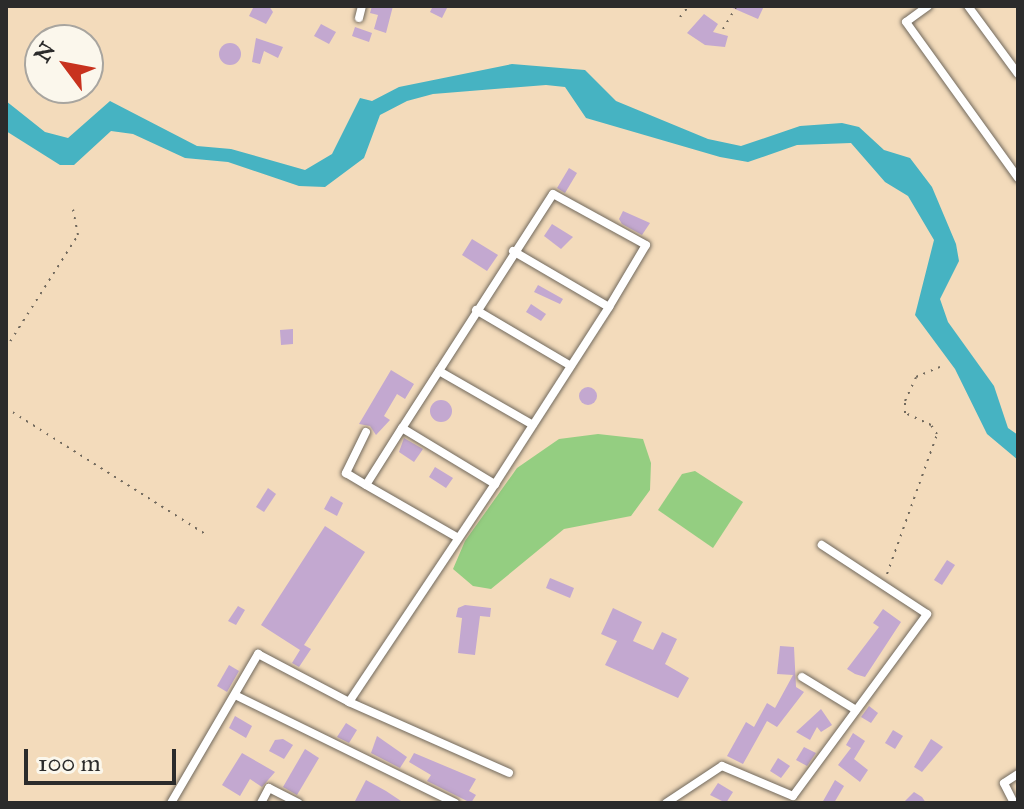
<!DOCTYPE html>
<html>
<head>
<meta charset="utf-8">
<style>
	body { margin:0 }
	#map { position:relative; width:1024px; height:809px; overflow:hidden; background:#f3dbbb; font-family:"IM FELL Great Primer",serif }
	div>[style] { position:absolute }
	.green>* { inset:0; background:#94ce81 }
	.water>* { inset:0; background:#46b3c2 }
	.building>* { inset:0; background:#c3a8d0 }
	.round { border-radius:50% }
	.path>* { height:2px; margin-top:-1px; transform-origin:0; background:repeating-linear-gradient(90deg,#71695d 0 2px,transparent 0 8px) }
	.roads { filter:drop-shadow(0 0 2px #71695d) drop-shadow(0 0 2px #71695d) }
	.street>* { height:8px; margin:-4px; padding:0 4px; transform-origin:4px; border-radius:4px; background:#fff }
	span { translate:-50% -50%; white-space:nowrap; text-align:center; line-height:1.15; -webkit-text-stroke:7px #fbf7ec; paint-order:stroke }
	.frame { position:absolute; inset:0; border:8px solid #2b2b2b; pointer-events:none }
	.north { position:absolute; left:24px; top:24px; width:80px; height:80px; box-sizing:border-box; background:#fbf7ec; border:2px solid #a8a59f; border-radius:50%; rotate:302deg; font-size:22px; font-weight:700; line-height:32px; text-align:center; color:#2b2b2b }
	.north::after { content:''; display:block; margin:auto; width:28px; height:36px; background:#c8321e; clip-path:polygon(50% 0,100% 100%,50% 72%,0 100%) }
	.scale { position:absolute; left:24px; top:749px; width:152px; height:36px; box-sizing:border-box; border:4px solid #2b2b2b; border-top:0; padding-left:10px; font-size:24px; line-height:28px; white-space:nowrap; color:#2b2b2b; -webkit-text-stroke:6px #fbf7ec; paint-order:stroke }
</style>
</head>
<body>
<div id="map">
	<div class="green">
		<i style="clip-path:polygon(598px 434px,643px 439px,651px 463px,650px 490px,631px 516px,564px 529px,491px 589px,473px 586px,453px 569px,465px 541px,517px 468px,559px 439px)"></i>
		<i style="clip-path:polygon(695px 471px,743px 502px,713px 548px,658px 510px,682px 474px)"></i>
	</div>
	<div class="water">
		<i style="clip-path:polygon(512px 64px,585px 70px,616px 101px,708px 139px,741px 146px,800px 126px,842px 123px,859px 127px,884px 150px,910px 158px,932px 187px,956px 244px,959px 261px,940px 299px,948px 322px,994px 386px,1008px 428px,1018px 435px,1018px 460px,987px 434px,955px 369px,915px 315px,934px 240px,908px 196px,885px 182px,851px 143px,797px 145px,748px 162px,720px 157px,586px 118px,565px 87px,546px 85px,433px 94px,407px 101px,380px 115px,364px 158px,325px 187px,299px 186px,228px 162px,185px 158px,133px 134px,111px 131px,74px 165px,60px 165px,6px 131px,6px 101px,45px 132px,68px 138px,110px 101px,197px 146px,231px 149px,305px 170px,332px 154px,360px 98px,372px 101px,399px 87px)"></i>
	</div>
	<div class="building">
		<i style="clip-path:polygon(254px 6px,269px 6px,273px 12px,266px 24px,249px 16px)"></i>
		<i style="clip-path:polygon(372px 6px,393px 6px,386px 33px,374px 29px,378px 15px,370px 13px)"></i>
		<i style="clip-path:polygon(433px 6px,448px 6px,442px 18px,430px 12px)"></i>
		<i style="clip-path:polygon(728px 6px,764px 6px,758px 19px)"></i>
		<i style="clip-path:polygon(704px 14px,718px 24px,713px 32px,728px 36px,725px 47px,705px 45px,687px 33px)"></i>
		<i style="clip-path:polygon(321px 24px,336px 32px,329px 44px,314px 36px)"></i>
		<i style="clip-path:polygon(355px 27px,372px 33px,369px 42px,352px 36px)"></i>
		<i style="clip-path:polygon(256px 38px,283px 47px,278px 58px,264px 51px,260px 64px,252px 62px)"></i>
		<i class="round" style="left:219px;top:43px;width:22px;height:22px"></i>
		<i style="clip-path:polygon(569px 168px,577px 173px,565px 193px,557px 188px)"></i>
		<i style="clip-path:polygon(623px 211px,650px 223px,642px 235px,622px 224px,619px 219px)"></i>
		<i style="clip-path:polygon(552px 224px,573px 237px,561px 249px,544px 236px)"></i>
		<i style="clip-path:polygon(472px 239px,498px 255px,487px 271px,462px 255px)"></i>
		<i style="clip-path:polygon(538px 285px,563px 299px,560px 304px,534px 292px)"></i>
		<i style="clip-path:polygon(531px 304px,546px 314px,541px 321px,526px 312px)"></i>
		<i style="clip-path:polygon(293px 329px,293px 344px,281px 345px,280px 330px)"></i>
		<i style="clip-path:polygon(391px 370px,414px 384px,405px 399px,397px 394px,384px 416px,390px 420px,376px 435px,370px 426px,359px 424px)"></i>
		<i class="round" style="left:579px;top:387px;width:18px;height:18px"></i>
		<i class="round" style="left:430px;top:400px;width:22px;height:22px"></i>
		<i style="clip-path:polygon(404px 438px,423px 449px,414px 462px,399px 452px)"></i>
		<i style="clip-path:polygon(435px 467px,453px 478px,446px 488px,429px 477px)"></i>
		<i style="clip-path:polygon(268px 488px,276px 494px,264px 512px,256px 507px)"></i>
		<i style="clip-path:polygon(331px 496px,343px 503px,337px 516px,324px 509px)"></i>
		<i style="clip-path:polygon(325px 526px,365px 552px,304px 645px,311px 649px,299px 667px,292px 663px,300px 650px,261px 625px)"></i>
		<i style="clip-path:polygon(947px 560px,955px 565px,942px 585px,934px 580px)"></i>
		<i style="clip-path:polygon(550px 578px,574px 588px,570px 598px,546px 588px)"></i>
		<i style="clip-path:polygon(465px 605px,491px 608px,490px 617px,480px 616px,475px 655px,458px 653px,462px 618px,456px 617px,458px 608px)"></i>
		<i style="clip-path:polygon(238px 606px,245px 610px,236px 625px,228px 621px)"></i>
		<i style="clip-path:polygon(613px 608px,642px 622px,633px 641px,653px 650px,662px 632px,677px 639px,665px 664px,689px 678px,678px 698px,605px 665px,617px 641px,601px 634px)"></i>
		<i style="clip-path:polygon(883px 609px,901px 622px,865px 677px,855px 674px,847px 669px,879px 627px,873px 623px)"></i>
		<i style="clip-path:polygon(780px 646px,794px 647px,796px 687px,804px 692px,777px 727px,767px 721px,743px 764px,727px 756px,746px 722px,754px 727px,767px 703px,775px 708px,793px 675px,777px 674px)"></i>
		<i style="clip-path:polygon(229px 665px,239px 671px,227px 692px,217px 686px)"></i>
		<i style="clip-path:polygon(869px 706px,878px 713px,871px 723px,861px 717px)"></i>
		<i style="clip-path:polygon(821px 709px,832px 725px,821px 732px,817px 727px,810px 740px,796px 732px)"></i>
		<i style="clip-path:polygon(235px 716px,252px 726px,246px 738px,229px 728px)"></i>
		<i style="clip-path:polygon(346px 723px,357px 730px,349px 743px,337px 737px)"></i>
		<i style="clip-path:polygon(893px 730px,903px 736px,895px 749px,885px 743px)"></i>
		<i style="clip-path:polygon(853px 733px,865px 741px,854px 759px,868px 770px,860px 782px,838px 765px,851px 748px,846px 745px)"></i>
		<i style="clip-path:polygon(377px 736px,407px 757px,400px 768px,371px 753px)"></i>
		<i style="clip-path:polygon(283px 739px,293px 745px,284px 759px,269px 751px,275px 740px)"></i>
		<i style="clip-path:polygon(931px 739px,943px 747px,922px 772px,914px 767px)"></i>
		<i style="clip-path:polygon(804px 747px,816px 753px,807px 766px,796px 760px)"></i>
		<i style="clip-path:polygon(305px 749px,319px 758px,297px 795px,283px 787px)"></i>
		<i style="clip-path:polygon(242px 753px,275px 772px,262px 787px,250px 779px,240px 796px,222px 785px)"></i>
		<i style="clip-path:polygon(414px 753px,476px 779px,469px 791px,476px 795px,471px 803px,427px 781px,431px 775px,409px 762px)"></i>
		<i style="clip-path:polygon(778px 758px,790px 766px,781px 778px,770px 771px)"></i>
		<i style="clip-path:polygon(366px 780px,386px 791px,404px 803px,354px 803px)"></i>
		<i style="clip-path:polygon(835px 780px,844px 786px,834px 803px,822px 803px)"></i>
		<i style="clip-path:polygon(718px 783px,733px 792px,726px 803px,710px 795px)"></i>
		<i style="clip-path:polygon(914px 792px,922px 797px,926px 803px,903px 803px)"></i>
	</div>
	<div class="path">
		<i style="left:680px;top:17px;width:14px;rotate:-51deg"></i>
		<i style="left:723px;top:29px;width:27px;rotate:-59deg"></i>
		<i style="left:6px;top:348px;width:134px;rotate:-57.5deg"></i>
		<i style="left:78px;top:235px;width:26px;rotate:-101deg"></i>
		<i style="left:6px;top:408px;width:234px;rotate:32.3deg"></i>
		<i style="left:887px;top:574px;width:149px;rotate:-70.3deg"></i>
		<i style="left:937px;top:434px;width:11px;rotate:-124deg"></i>
		<i style="left:931px;top:425px;width:29px;rotate:-155deg"></i>
		<i style="left:905px;top:413px;width:12px;rotate:-90deg"></i>
		<i style="left:905px;top:401px;width:26px;rotate:-65deg"></i>
		<i style="left:916px;top:377px;width:26px;rotate:-23deg"></i>
	</div>
	<div class="roads">
		<div class="street">
			<i style="left:928px;top:6px;width:27px;rotate:144deg"></i>
			<i style="left:906px;top:22px;width:192px;rotate:54.3deg"></i>
			<i style="left:968px;top:6px;width:84px;rotate:53.7deg"></i>
			<i style="left:359px;top:18px;width:12px;rotate:-76deg"></i>
			<i style="left:513px;top:251px;width:111px;rotate:30.3deg"></i>
			<i style="left:476px;top:310px;width:110px;rotate:30.5deg"></i>
			<i style="left:439px;top:371px;width:108px;rotate:29.9deg"></i>
			<i style="left:402px;top:428px;width:67px;rotate:122.3deg"></i>
			<i style="left:366px;top:485px;width:106px;rotate:29.9deg"></i>
			<i style="left:366px;top:432px;width:46px;rotate:116deg"></i>
			<i style="left:346px;top:473px;width:23px;rotate:31deg"></i>
			<i style="left:802px;top:677px;width:63px;rotate:31.4deg"></i>
			<i style="left:235px;top:695px;width:245px;rotate:26.1deg"></i>
			<i style="left:349px;top:702px;width:175px;rotate:23.9deg"></i>
			<i style="left:171px;top:803px;width:173px;rotate:-59.7deg"></i>
			<i style="left:258px;top:654px;width:103px;rotate:27.8deg"></i>
			<i style="left:349px;top:702px;width:262px;rotate:-56.2deg"></i>
			<i style="left:495px;top:484px;width:211px;rotate:-57.2deg"></i>
			<i style="left:609px;top:307px;width:72px;rotate:-59.2deg"></i>
			<i style="left:646px;top:245px;width:106px;rotate:-151.3deg"></i>
			<i style="left:553px;top:194px;width:278px;rotate:122.8deg"></i>
			<i style="left:402px;top:428px;width:109px;rotate:31.1deg"></i>
			<i style="left:261px;top:803px;width:17px;rotate:-62deg"></i>
			<i style="left:269px;top:788px;width:33px;rotate:27deg"></i>
			<i style="left:666px;top:803px;width:67px;rotate:-33.5deg"></i>
			<i style="left:722px;top:766px;width:77px;rotate:22.9deg"></i>
			<i style="left:793px;top:796px;width:226px;rotate:-53.6deg"></i>
			<i style="left:927px;top:614px;width:126px;rotate:-146.7deg"></i>
			<i style="left:1014px;top:803px;width:22px;rotate:-117deg"></i>
			<i style="left:1004px;top:783px;width:17px;rotate:-33deg"></i>
		</div>
	</div>
	<div class="frame"></div>
	<div class="north">N</div>
	<div class="scale">100 m</div>
</div>
</body>
</html>
